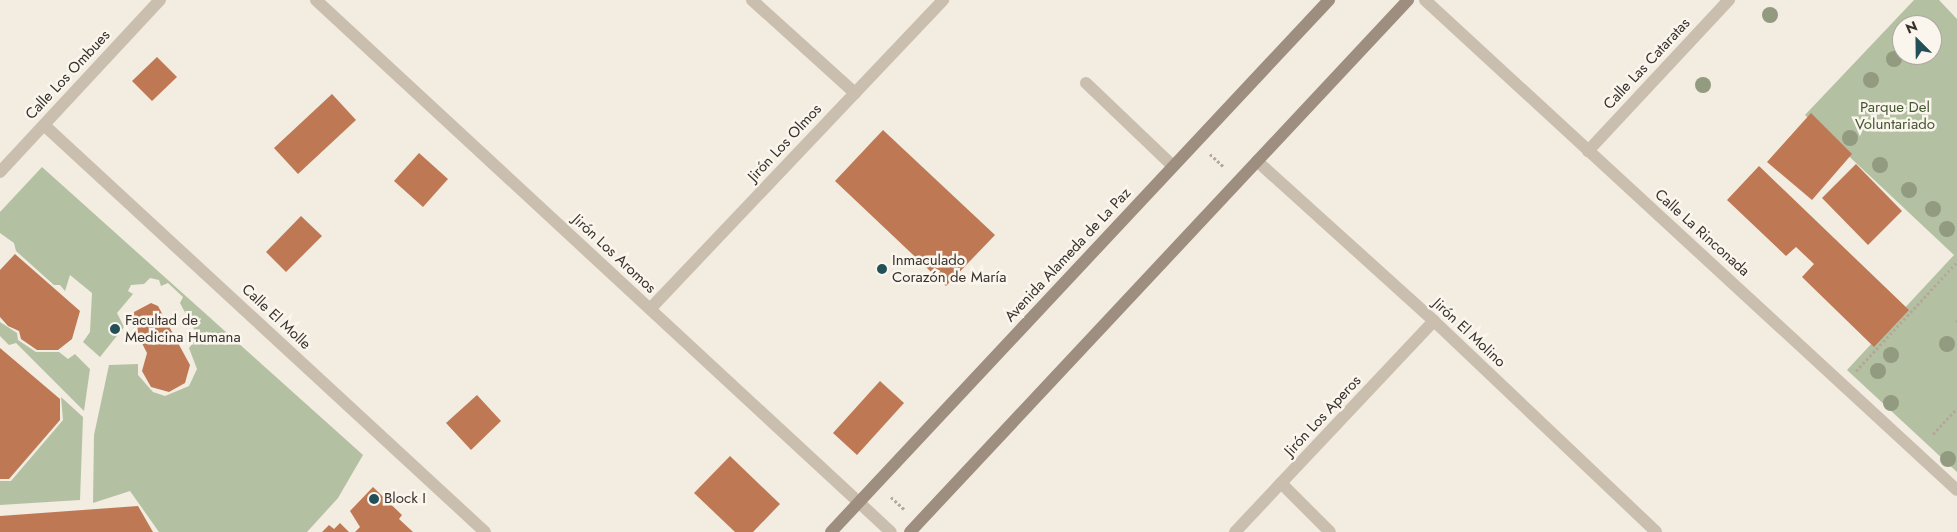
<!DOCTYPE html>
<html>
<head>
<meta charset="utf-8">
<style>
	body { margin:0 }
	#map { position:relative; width:1957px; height:532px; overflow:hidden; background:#f2ece1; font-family:Jost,sans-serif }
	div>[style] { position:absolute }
	.green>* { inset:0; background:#b3c1a2 }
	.building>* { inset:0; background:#be7954 }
	.path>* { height:3px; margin-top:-1.5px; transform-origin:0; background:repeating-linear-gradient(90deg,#b6a898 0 2.5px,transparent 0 5px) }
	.lane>* { height:12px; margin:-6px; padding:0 6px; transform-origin:6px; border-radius:6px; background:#cabeae }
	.street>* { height:12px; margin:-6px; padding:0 6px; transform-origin:6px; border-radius:6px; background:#cabeae }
	.secondary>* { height:12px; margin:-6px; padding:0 6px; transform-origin:6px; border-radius:6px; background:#9e8e7f }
	.trees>* { width:16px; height:16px; margin:-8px; border-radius:50%; background:#929a80 }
	.dots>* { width:14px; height:14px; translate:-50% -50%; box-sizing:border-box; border:2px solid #faf6ee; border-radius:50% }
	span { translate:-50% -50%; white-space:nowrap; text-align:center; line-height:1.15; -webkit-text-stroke:5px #faf6ee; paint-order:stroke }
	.street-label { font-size:15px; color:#39312c }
	.park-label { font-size:15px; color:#445631 }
	.poi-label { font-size:15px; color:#39312c }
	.left { translate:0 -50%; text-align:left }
	.north { position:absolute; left:1892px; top:15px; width:50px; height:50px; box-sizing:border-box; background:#faf6ee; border:1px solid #ada7a0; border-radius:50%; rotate:337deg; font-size:14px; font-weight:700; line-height:20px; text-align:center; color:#39312c }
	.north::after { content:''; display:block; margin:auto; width:18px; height:22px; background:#234f58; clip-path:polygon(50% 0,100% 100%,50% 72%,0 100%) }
</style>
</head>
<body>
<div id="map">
	<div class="green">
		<i style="clip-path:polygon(evenodd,1914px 0,1939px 0,1957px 19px,1957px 472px,1847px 370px,1954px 255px,1805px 115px,1914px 0,1902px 25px,1932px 25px,1932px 55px,1902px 55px,1902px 25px)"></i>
		<i style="clip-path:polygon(42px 167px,363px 455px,338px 498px,307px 532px,159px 532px,130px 491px,93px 503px,94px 435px,109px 365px,138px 364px,138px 375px,153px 392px,165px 396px,189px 386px,197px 369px,189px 348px,198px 337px,180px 303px,183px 297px,168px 283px,161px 286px,159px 280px,150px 278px,144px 284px,131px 285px,128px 291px,133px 294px,117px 313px,124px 327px,100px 357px,83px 342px,90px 332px,92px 293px,70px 275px,65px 291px,60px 285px,54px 285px,16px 251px,14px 243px,0 233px,0 212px)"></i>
		<i style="clip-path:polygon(0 322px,17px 333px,18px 340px,36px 352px,59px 352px,68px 359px,75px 354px,90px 369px,84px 411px,16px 343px,9px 345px,0 336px)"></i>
		<i style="clip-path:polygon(61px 397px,83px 417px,80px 500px,0 505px,0 481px,11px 481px,63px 420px)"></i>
	</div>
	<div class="building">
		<i style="clip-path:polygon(157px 57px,177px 77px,152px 101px,132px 81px)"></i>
		<i style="clip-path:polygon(332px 94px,356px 120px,298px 174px,274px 148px)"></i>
		<i style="clip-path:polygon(1811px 113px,1852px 154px,1812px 200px,1767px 162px)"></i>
		<i style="clip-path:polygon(883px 130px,995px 235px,946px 286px,835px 181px)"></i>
		<i style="clip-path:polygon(419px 153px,448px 179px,423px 207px,394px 181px)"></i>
		<i style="clip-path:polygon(1856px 164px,1902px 211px,1868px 245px,1822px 198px)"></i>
		<i style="clip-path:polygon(1759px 166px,1909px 310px,1874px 347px,1802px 277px,1814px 264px,1796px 247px,1786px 256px,1727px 200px)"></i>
		<i style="clip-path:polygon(301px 216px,322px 236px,286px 272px,266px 252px)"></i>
		<i style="clip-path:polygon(15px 254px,80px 311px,72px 339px,58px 350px,37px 350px,21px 339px,19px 331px,8px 326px,0 317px,0 270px)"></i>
		<i style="clip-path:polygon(151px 303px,158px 306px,190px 365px,185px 383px,169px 392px,151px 387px,142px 371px,147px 353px,130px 320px,134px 312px)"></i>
		<i style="clip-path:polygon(0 348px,60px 399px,60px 420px,9px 479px,0 479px)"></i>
		<i style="clip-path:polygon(880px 381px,904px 403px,857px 455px,833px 433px)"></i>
		<i style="clip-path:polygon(477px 395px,501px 421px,471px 450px,446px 423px)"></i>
		<i style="clip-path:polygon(730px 456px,780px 504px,753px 532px,735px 532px,694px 493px)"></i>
		<i style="clip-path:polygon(373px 487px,402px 515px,399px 519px,413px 532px,355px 532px,360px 527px,350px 511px)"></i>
		<i style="clip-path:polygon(138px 506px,153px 532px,0 532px,0 516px)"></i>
		<i style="clip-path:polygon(340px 523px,349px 532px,322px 532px,329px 525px,334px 529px)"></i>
	</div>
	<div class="path">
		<i style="left:1210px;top:154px;width:19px;rotate:43deg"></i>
		<i style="left:1957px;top:320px;width:2px;rotate:90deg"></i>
		<i style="left:1856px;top:371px;width:149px;rotate:-47.2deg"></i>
		<i style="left:1933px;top:434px;width:35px;rotate:-47deg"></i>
		<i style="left:891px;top:497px;width:19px;rotate:43deg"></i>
	</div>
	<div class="lane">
		<i style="left:1086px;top:83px;width:120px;rotate:43.7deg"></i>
	</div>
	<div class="street">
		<i style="left:316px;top:0;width:783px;rotate:42.78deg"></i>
		<i style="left:752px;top:0;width:139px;rotate:42.1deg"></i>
		<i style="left:1425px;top:0;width:723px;rotate:42.65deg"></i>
		<i style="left:44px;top:125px;width:600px;rotate:42.7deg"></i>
		<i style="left:1588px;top:151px;width:207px;rotate:-47deg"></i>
		<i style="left:1257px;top:161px;width:239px;rotate:42.1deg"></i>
		<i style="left:1434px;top:321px;width:306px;rotate:43.5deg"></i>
		<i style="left:0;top:172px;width:235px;rotate:-47.1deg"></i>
		<i style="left:650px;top:309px;width:426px;rotate:-46.5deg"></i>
		<i style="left:1281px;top:483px;width:69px;rotate:45deg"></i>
		<i style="left:1235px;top:532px;width:290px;rotate:-46.7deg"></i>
	</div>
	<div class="secondary">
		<i style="left:831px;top:532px;width:729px;rotate:-46.89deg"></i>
		<i style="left:910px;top:532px;width:729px;rotate:-46.89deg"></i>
	</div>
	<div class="trees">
		<i style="left:1770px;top:15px"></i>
		<i style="left:1894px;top:59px"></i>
		<i style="left:1871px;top:80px"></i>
		<i style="left:1703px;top:85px"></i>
		<i style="left:1850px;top:138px"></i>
		<i style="left:1880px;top:165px"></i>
		<i style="left:1909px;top:190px"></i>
		<i style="left:1933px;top:209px"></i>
		<i style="left:1947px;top:229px"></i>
		<i style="left:1947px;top:344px"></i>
		<i style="left:1891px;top:355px"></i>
		<i style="left:1878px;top:371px"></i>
		<i style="left:1891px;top:403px"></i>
		<i style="left:1948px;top:459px"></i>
	</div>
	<div class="dots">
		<i style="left:882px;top:269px;background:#234f58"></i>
		<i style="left:115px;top:329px;background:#234f58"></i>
		<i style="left:374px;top:499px;background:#234f58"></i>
	</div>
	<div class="street-label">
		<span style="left:1647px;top:64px;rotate:-47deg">Calle Las Cataratas</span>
		<span style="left:68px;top:75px;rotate:-47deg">Calle Los Ombues</span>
		<span style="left:785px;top:143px;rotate:-47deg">Jirón Los Olmos</span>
		<span style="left:1702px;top:233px;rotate:42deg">Calle La Rinconada</span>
		<span style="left:614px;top:254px;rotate:43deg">Jirón Los Aromos</span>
		<span style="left:1068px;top:255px;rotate:-47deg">Avenida Alameda de La Paz</span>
		<span style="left:276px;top:317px;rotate:43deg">Calle El Molle</span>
		<span style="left:1469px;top:333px;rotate:43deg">Jirón El Molino</span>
		<span style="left:1323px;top:416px;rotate:-47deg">Jirón Los Aperos</span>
	</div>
	<div class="park-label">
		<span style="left:1895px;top:116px">Parque Del<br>Voluntariado</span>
	</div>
	<div class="poi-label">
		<span class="left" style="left:892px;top:269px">Inmaculado<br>Corazón de María</span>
		<span class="left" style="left:125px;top:329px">Facultad de<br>Medicina Humana</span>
		<span class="left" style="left:384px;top:499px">Block I</span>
	</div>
	<div class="north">N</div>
</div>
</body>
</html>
